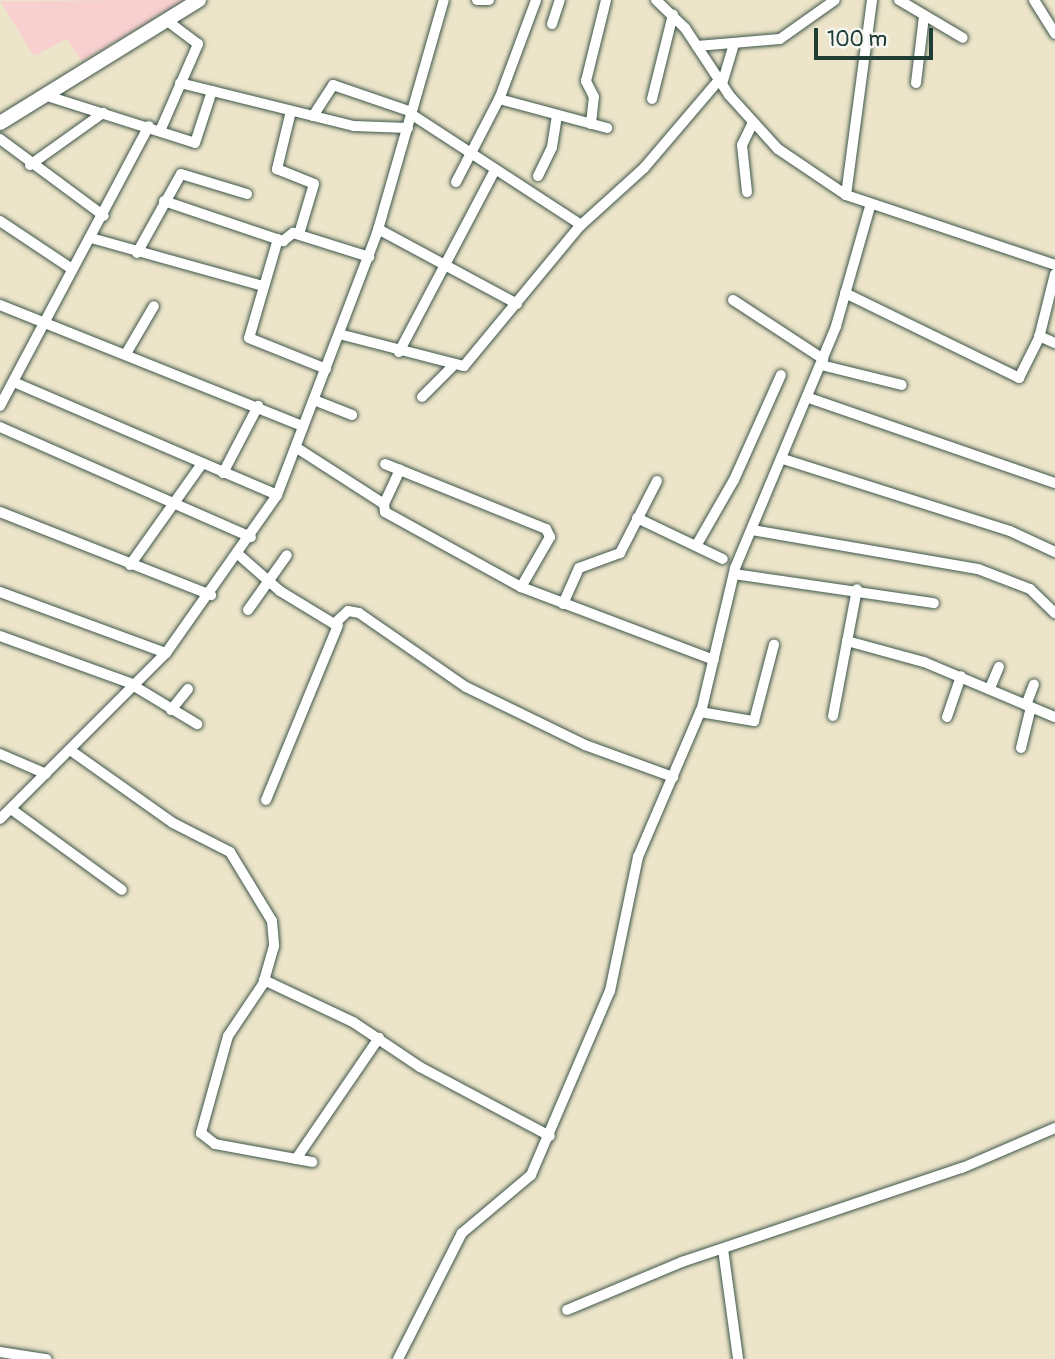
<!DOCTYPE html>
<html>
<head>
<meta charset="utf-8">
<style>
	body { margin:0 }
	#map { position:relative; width:1055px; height:1359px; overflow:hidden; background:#ede5c9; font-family:Pangolin,sans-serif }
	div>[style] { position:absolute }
	.built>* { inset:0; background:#f7d0cf }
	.roads { filter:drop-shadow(0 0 2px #3e564a) drop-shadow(0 0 2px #3e564a) }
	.minor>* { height:10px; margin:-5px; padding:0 5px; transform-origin:5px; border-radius:5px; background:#fff }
	.major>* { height:14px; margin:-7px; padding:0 7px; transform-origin:7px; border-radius:7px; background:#fff }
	span { translate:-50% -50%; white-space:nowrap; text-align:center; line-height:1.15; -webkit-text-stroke:6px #f6f6f2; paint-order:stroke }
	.scale { position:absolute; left:814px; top:28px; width:119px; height:32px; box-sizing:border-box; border:4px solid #1f3d34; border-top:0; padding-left:9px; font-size:21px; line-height:24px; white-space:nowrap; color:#1f3d34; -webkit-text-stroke:5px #f6f6f2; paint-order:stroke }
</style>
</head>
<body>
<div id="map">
	<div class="built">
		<i style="clip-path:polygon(185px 0,82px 61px,67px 39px,34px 56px,0 1px)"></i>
	</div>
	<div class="roads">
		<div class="minor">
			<i style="left:477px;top:0;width:12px"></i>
			<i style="left:656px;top:0;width:40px;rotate:44deg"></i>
			<i style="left:685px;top:28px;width:80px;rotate:56.7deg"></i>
			<i style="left:729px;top:95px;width:73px;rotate:47.8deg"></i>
			<i style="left:778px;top:149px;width:82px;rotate:34.1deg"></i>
			<i style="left:846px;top:195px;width:220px;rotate:18.5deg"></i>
			<i style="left:899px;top:0;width:74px;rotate:30.7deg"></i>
			<i style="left:1034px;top:0;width:40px;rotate:58deg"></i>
			<i style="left:552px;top:24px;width:25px;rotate:-72deg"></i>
			<i style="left:697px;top:46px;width:83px;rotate:-4.8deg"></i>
			<i style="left:780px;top:39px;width:67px;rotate:-35.3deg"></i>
			<i style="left:180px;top:83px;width:179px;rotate:13.9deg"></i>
			<i style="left:354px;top:126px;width:54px;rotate:2.1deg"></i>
			<i style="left:916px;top:83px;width:67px;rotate:-83.2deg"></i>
			<i style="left:722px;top:84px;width:42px;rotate:-73.3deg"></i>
			<i style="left:44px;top:95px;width:158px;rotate:17.6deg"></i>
			<i style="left:195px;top:143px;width:55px;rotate:-71.9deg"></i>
			<i style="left:499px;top:99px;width:112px;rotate:15deg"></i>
			<i style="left:652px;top:99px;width:87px;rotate:-76deg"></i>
			<i style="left:291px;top:111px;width:60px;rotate:103.6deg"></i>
			<i style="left:277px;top:169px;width:40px;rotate:22deg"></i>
			<i style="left:314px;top:184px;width:52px;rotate:106.7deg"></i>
			<i style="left:411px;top:114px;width:203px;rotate:33.1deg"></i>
			<i style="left:313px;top:116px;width:37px;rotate:-57deg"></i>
			<i style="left:333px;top:85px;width:83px;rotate:18.9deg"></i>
			<i style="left:591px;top:124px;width:27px;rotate:-84deg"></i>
			<i style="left:594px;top:97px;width:18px;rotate:-117deg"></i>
			<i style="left:586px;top:81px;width:83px;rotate:-76.1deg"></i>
			<i style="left:160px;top:131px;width:95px;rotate:-66.4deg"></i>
			<i style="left:198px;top:44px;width:40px;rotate:-143deg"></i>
			<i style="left:0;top:139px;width:129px;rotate:36.5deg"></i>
			<i style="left:30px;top:165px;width:90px;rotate:-35.5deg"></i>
			<i style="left:538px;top:176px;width:32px;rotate:-64deg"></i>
			<i style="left:552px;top:147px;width:32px;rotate:-81deg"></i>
			<i style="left:456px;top:182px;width:96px;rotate:-62.6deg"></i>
			<i style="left:500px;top:97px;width:103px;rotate:-69.6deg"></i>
			<i style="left:747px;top:192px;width:47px;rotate:-96.1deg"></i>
			<i style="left:742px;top:145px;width:25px;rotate:-64deg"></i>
			<i style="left:846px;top:195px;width:197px;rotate:-82.4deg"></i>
			<i style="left:164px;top:201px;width:126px;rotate:18.6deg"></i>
			<i style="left:283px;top:241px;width:13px;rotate:-39deg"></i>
			<i style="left:293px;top:233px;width:80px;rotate:17.5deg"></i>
			<i style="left:0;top:221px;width:87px;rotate:33.7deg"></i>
			<i style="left:378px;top:229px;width:158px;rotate:28.3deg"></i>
			<i style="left:91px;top:238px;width:174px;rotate:15.6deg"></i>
			<i style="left:278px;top:239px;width:103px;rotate:106.3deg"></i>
			<i style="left:249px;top:338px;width:83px;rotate:21.9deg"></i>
			<i style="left:137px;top:253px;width:90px;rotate:-60.9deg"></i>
			<i style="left:181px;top:174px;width:69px;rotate:16.9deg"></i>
			<i style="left:845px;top:293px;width:194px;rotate:26deg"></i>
			<i style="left:1019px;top:378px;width:45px;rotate:-63.4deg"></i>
			<i style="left:1039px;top:338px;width:66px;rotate:-76deg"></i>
			<i style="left:733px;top:300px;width:108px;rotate:33.2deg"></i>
			<i style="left:0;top:305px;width:326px;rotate:21.8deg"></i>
			<i style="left:339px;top:334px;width:129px;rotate:14.4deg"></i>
			<i style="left:464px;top:366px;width:182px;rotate:-50.4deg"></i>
			<i style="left:580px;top:226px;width:86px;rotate:-42.2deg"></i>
			<i style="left:644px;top:168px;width:116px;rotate:-49.6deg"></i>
			<i style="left:1039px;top:336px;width:17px;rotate:24deg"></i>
			<i style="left:127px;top:352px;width:53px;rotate:-59.6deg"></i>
			<i style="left:399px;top:352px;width:206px;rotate:-62.2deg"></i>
			<i style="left:821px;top:365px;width:83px;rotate:13.9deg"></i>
			<i style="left:16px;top:383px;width:284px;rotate:23.2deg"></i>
			<i style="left:422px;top:397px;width:42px;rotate:-45deg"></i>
			<i style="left:809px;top:398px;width:260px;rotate:19.1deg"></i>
			<i style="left:314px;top:400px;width:41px;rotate:21.5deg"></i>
			<i style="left:0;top:406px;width:317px;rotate:-62deg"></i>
			<i style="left:0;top:427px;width:274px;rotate:23.7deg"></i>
			<i style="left:297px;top:448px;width:103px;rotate:32.8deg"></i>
			<i style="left:384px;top:504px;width:8px;rotate:83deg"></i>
			<i style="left:385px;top:512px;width:155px;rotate:28.9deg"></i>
			<i style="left:521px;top:587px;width:206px;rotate:20.7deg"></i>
			<i style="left:783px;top:459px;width:238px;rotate:17.6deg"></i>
			<i style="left:1010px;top:531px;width:50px;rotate:25deg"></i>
			<i style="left:385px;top:464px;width:174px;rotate:22deg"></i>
			<i style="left:546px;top:529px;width:9px;rotate:63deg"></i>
			<i style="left:550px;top:537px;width:58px;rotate:120.1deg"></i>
			<i style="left:223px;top:473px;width:76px;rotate:-62.4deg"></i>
			<i style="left:384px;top:504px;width:38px;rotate:-65deg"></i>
			<i style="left:0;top:512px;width:227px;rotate:21.5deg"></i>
			<i style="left:637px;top:518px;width:95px;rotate:25.5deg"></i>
			<i style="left:752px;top:530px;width:229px;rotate:9.8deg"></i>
			<i style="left:978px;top:569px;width:56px;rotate:21deg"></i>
			<i style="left:1030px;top:589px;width:35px;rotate:44deg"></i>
			<i style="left:696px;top:546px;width:76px;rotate:-60.1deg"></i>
			<i style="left:734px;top:480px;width:115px;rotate:-65.9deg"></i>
			<i style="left:239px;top:555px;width:55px;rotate:41.3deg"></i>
			<i style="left:280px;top:591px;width:63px;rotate:31.4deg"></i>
			<i style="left:334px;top:624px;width:19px;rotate:-43deg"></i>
			<i style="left:348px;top:611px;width:11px;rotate:10deg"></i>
			<i style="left:359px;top:613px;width:130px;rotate:34.7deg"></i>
			<i style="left:466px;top:687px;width:132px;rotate:26deg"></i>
			<i style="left:585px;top:745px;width:94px;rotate:20deg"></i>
			<i style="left:130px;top:565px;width:123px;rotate:-54.6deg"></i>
			<i style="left:734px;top:574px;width:202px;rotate:8.3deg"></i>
			<i style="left:0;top:592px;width:177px;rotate:20.2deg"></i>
			<i style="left:563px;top:604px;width:39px;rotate:-66deg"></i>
			<i style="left:579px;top:568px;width:44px;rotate:-20.1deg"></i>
			<i style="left:620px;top:553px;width:81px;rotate:-62.8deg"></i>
			<i style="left:248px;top:610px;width:67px;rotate:-54.7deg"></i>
			<i style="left:0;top:636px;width:144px;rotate:19.9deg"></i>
			<i style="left:847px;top:641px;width:80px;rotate:15.3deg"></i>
			<i style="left:924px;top:662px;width:142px;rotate:22.8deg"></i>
			<i style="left:134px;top:686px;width:74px;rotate:31.1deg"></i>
			<i style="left:990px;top:688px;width:23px;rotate:-67deg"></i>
			<i style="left:1026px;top:705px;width:22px;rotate:-69deg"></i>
			<i style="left:171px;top:710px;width:27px;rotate:-51deg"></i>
			<i style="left:700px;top:712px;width:55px;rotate:9.5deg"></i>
			<i style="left:754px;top:721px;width:79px;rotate:-75.3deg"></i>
			<i style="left:833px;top:716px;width:129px;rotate:-79.3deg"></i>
			<i style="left:947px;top:717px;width:43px;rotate:-71.1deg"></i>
			<i style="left:1021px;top:748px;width:42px;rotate:-76.3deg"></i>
			<i style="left:70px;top:750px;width:126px;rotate:35.3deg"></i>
			<i style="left:173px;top:823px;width:64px;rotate:27deg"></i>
			<i style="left:230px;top:852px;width:81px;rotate:58.7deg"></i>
			<i style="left:272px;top:921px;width:25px;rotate:85deg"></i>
			<i style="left:274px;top:946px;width:40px;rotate:106deg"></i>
			<i style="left:263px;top:984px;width:63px;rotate:123.9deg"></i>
			<i style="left:228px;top:1036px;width:101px;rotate:105.6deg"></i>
			<i style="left:201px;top:1133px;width:18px;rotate:38deg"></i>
			<i style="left:215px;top:1144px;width:99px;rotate:10.5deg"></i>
			<i style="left:0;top:754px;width:50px;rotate:23.5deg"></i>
			<i style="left:266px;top:800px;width:189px;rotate:-67.6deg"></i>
			<i style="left:11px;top:809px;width:137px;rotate:36.1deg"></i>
			<i style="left:0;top:819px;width:235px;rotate:-45deg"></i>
			<i style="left:166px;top:653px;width:193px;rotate:-54.9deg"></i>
			<i style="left:277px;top:495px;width:280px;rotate:-69.1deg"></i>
			<i style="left:377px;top:233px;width:242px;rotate:-74deg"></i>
			<i style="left:264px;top:980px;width:98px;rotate:25.3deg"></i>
			<i style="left:353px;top:1022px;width:81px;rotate:33.9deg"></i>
			<i style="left:420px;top:1067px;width:147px;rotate:28deg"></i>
			<i style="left:296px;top:1159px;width:147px;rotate:-55.6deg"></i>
			<i style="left:723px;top:1249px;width:111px;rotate:82.2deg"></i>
			<i style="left:567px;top:1310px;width:125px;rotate:-22.7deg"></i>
			<i style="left:682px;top:1262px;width:295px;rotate:-18.6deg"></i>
			<i style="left:962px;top:1168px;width:101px;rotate:-23.3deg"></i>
			<i style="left:0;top:1352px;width:47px;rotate:8.7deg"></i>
			<i style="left:398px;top:1359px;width:141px;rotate:-63.1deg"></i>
			<i style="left:462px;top:1233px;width:90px;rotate:-40deg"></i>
			<i style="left:531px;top:1175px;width:200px;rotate:-66.8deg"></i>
			<i style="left:610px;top:991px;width:137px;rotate:-78.2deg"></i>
			<i style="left:638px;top:857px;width:162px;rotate:-66.8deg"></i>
			<i style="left:702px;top:708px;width:144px;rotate:-76.7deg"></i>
			<i style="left:735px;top:568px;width:262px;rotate:-67.3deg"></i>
			<i style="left:836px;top:326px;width:124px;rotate:-74.1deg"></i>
		</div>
		<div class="major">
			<i style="left:0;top:123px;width:234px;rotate:-31.7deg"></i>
		</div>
	</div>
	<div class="scale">100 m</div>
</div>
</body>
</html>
